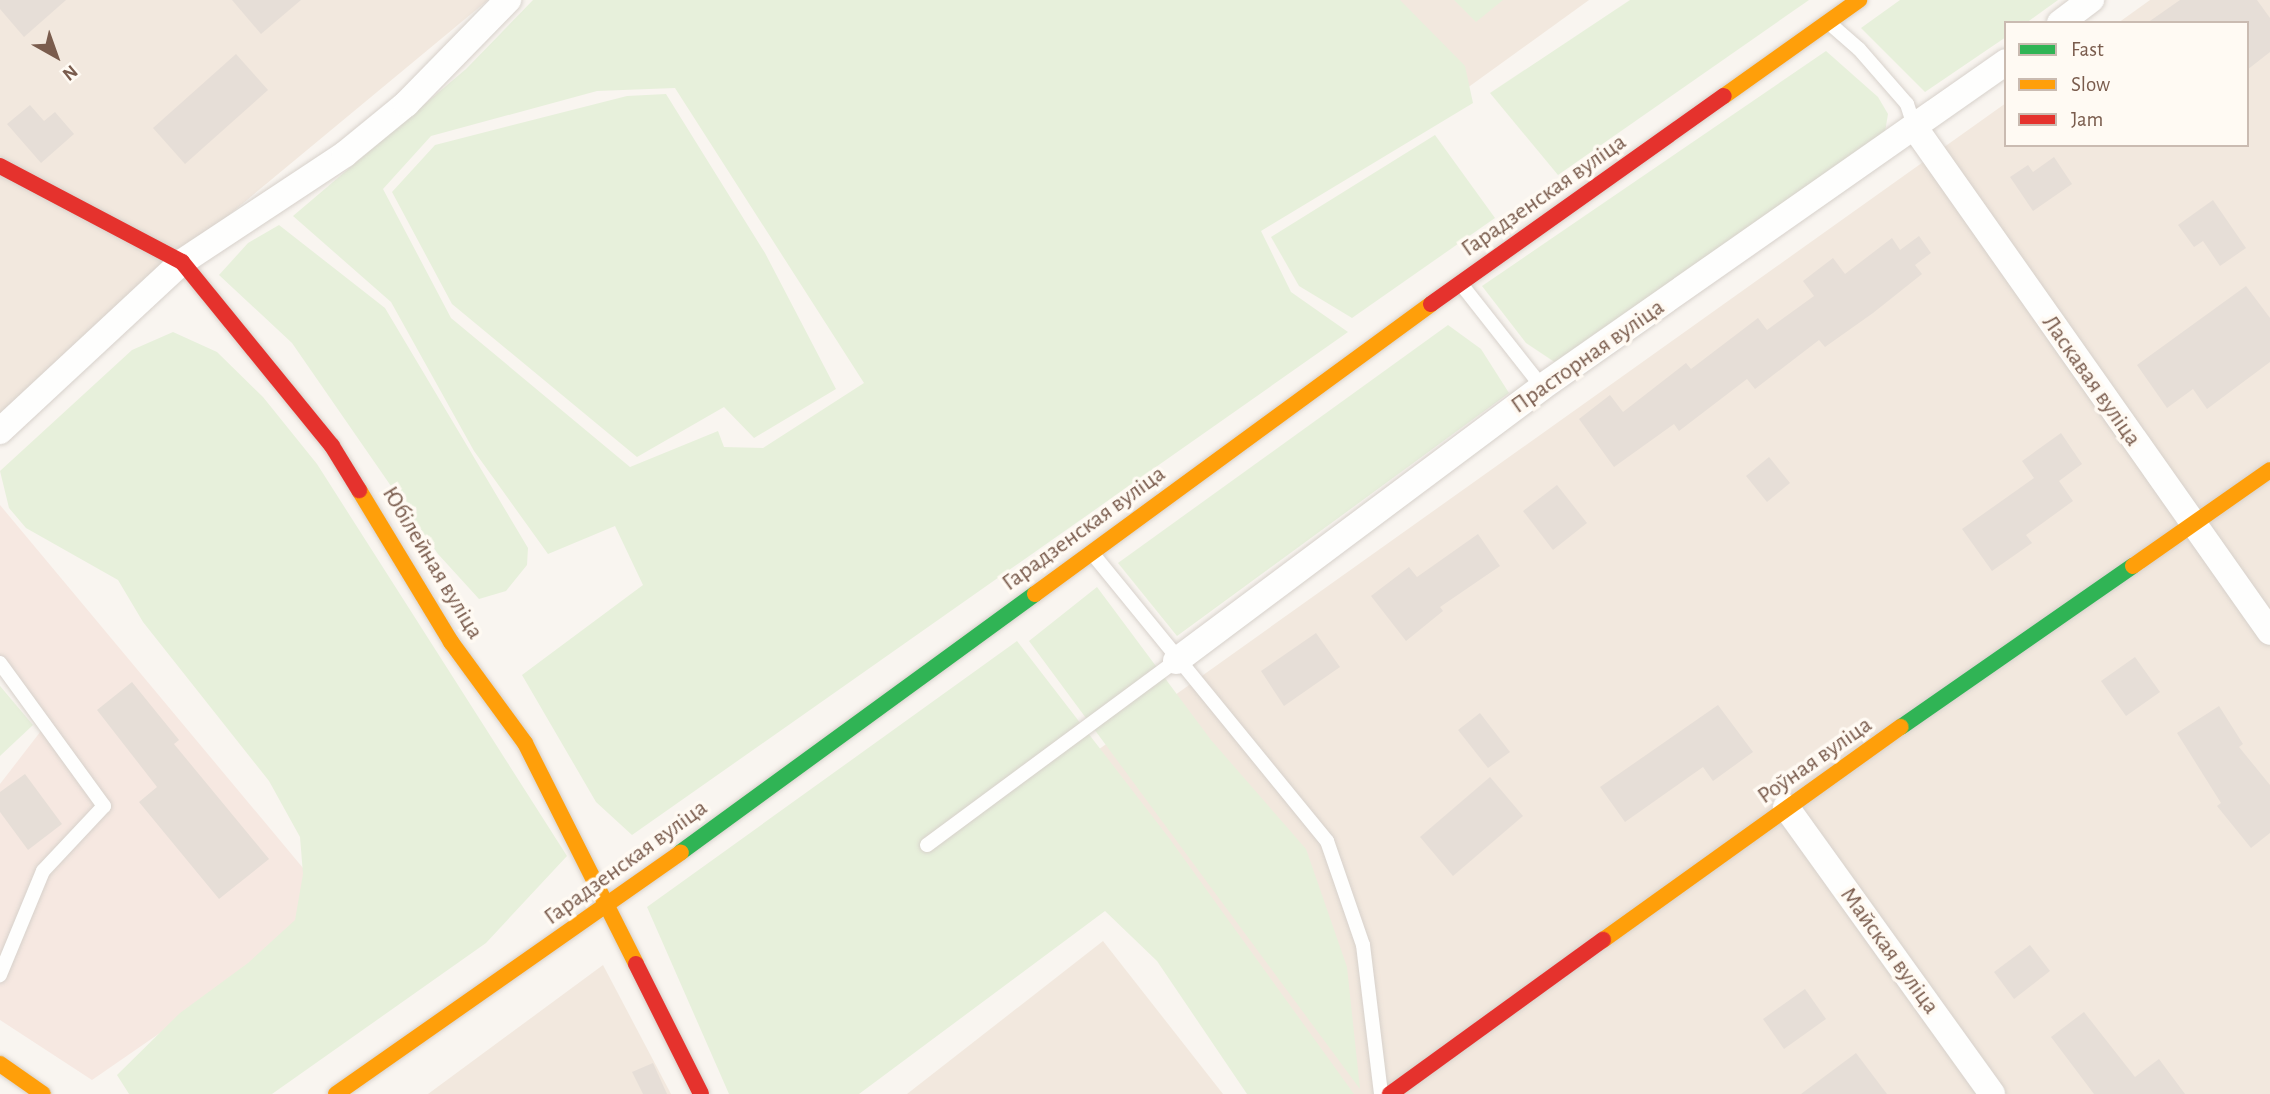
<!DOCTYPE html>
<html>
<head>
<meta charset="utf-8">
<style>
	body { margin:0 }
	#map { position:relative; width:2270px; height:1094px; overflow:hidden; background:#f9f5f0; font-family:"Alegreya Sans",sans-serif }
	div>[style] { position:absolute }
	.residential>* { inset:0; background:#f2e8de }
	.commercial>* { inset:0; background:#f6e8e1 }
	.green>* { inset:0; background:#e7f0db }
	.building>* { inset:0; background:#e6ded7 }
	.roads { filter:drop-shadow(0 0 2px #d7d1cb) drop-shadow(0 0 2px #d7d1cb) }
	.lane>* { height:14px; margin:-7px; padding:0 7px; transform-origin:7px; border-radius:7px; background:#fefefd }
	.street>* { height:26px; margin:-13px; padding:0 13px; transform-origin:13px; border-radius:13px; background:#fefefd }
	.fast>* { height:16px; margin:-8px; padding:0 8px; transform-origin:8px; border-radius:8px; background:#30b455 }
	.slow>* { height:16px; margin:-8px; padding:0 8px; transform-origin:8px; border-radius:8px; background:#ff9f0a }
	.jam>* { height:16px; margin:-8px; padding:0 8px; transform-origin:8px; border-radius:8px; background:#e5322d }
	span { translate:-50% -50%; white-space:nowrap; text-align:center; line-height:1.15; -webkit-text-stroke:7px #fffaf3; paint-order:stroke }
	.street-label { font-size:24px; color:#7a5c4d }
	.legend { position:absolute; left:2004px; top:21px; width:245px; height:126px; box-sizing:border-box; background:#fffaf3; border:2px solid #cabbb1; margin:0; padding:9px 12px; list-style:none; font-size:21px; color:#7a5c4d }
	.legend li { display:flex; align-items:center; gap:14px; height:35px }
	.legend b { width:35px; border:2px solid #cabbb1 }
	.north { position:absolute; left:21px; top:21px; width:70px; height:70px; -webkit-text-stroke:5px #fffaf3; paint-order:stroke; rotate:140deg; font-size:19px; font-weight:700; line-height:28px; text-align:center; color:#7a5c4d }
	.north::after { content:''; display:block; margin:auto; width:24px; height:32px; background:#7a5c4d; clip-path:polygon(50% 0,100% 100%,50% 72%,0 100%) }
</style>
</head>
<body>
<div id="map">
	<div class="residential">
		<i style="clip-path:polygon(0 0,488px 0,183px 253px,0 421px)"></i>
		<i style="clip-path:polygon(1374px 0,1589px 0,1463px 91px)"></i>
		<i style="clip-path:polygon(2150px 0,2270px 0,2270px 1094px,1333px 1094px,1088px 757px,2006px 103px,2006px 145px,2247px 145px,2247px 23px,2118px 23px)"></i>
		<i style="clip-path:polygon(1103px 941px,1223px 1094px,907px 1094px)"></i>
		<i style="clip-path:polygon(603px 965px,671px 1094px,428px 1094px)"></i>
	</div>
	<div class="commercial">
		<i style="clip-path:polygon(0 505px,338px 910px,92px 1080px,0 1020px,0 784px,44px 727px,0 675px)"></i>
	</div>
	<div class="green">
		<i style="clip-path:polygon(evenodd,533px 0,1400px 0,1465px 66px,1473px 103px,1261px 231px,1291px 292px,1348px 332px,632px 835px,596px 802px,522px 675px,643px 585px,615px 526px,548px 554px,474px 451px,391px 302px,293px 216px,466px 69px,533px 0,675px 88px,864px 383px,763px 448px,724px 447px,718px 431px,630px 467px,451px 318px,383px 189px,431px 136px,597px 91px,675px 88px)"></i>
		<i style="clip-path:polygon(1454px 0,1503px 0,1476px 22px)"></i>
		<i style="clip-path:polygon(1630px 0,1809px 0,1558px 175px,1490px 93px)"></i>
		<i style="clip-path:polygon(1900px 0,2058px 0,2026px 23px,2006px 23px,2006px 37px,1925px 92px,1861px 28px)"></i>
		<i style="clip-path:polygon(1826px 51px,1878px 97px,1888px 114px,1885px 132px,1559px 365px,1526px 343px,1482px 286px)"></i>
		<i style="clip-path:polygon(666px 94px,765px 253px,836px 389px,754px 438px,724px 407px,637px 457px,452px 304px,392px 192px,435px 145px,627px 96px)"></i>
		<i style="clip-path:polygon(1435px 135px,1495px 218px,1352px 318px,1299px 286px,1271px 237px)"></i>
		<i style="clip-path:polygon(279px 225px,385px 308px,528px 548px,527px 565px,506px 591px,479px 599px,438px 554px,292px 343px,219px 275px,248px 243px)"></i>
		<i style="clip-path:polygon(1448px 325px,1481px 349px,1509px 393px,1177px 636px,1118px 563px)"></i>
		<i style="clip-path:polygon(173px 332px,217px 352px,263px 397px,317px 464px,567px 856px,486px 943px,272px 1094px,129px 1094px,117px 1075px,180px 1013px,248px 963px,295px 920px,303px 874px,300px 837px,269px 781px,143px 622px,118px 580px,26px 528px,9px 508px,0 471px,132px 350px)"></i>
		<i style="clip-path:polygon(1097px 587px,1211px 740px,1306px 849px,1347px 967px,1360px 1089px,1029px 641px)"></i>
		<i style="clip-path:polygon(1017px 641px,1169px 838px,1354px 1094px,1247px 1094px,1157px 961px,1105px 911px,859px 1094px,729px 1094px,647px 907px)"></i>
		<i style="clip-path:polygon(0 686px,33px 725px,0 756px)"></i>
	</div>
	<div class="building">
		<i style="clip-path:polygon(0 0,66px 0,24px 37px,0 9px)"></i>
		<i style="clip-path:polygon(232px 0,301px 0,261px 34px)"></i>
		<i style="clip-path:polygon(2180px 0,2257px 0,2270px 18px,2270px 52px,2247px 70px,2247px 23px,2147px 23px)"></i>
		<i style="clip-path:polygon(236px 54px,268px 90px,185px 164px,153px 128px)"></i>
		<i style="clip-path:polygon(30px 105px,44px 121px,55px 112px,74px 134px,41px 163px,7px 124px)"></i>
		<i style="clip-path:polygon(2054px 157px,2072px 184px,2033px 211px,2010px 177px,2028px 165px,2033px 172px)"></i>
		<i style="clip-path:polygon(2213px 200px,2246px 248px,2220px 266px,2203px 241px,2194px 247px,2178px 225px)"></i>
		<i style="clip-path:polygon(1919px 236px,1931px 253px,1915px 265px,1922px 274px,1873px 313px,1825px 347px,1819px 340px,1755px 389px,1747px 379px,1679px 431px,1674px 424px,1614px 467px,1579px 419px,1610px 395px,1623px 412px,1686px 363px,1691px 369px,1758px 318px,1767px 330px,1814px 296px,1803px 281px,1833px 258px,1845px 274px,1892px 238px,1900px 250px)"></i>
		<i style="clip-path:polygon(2246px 286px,2270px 318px,2270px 362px,2207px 409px,2193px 389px,2167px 408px,2137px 365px)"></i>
		<i style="clip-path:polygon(2061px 433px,2082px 464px,2059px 481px,2073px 501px,2026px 535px,2032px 543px,1992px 571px,1962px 529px,2034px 478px,2022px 461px)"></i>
		<i style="clip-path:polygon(1769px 457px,1790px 483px,1767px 502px,1746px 476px)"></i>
		<i style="clip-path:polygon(1557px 485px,1587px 523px,1553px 550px,1523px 511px)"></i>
		<i style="clip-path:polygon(1478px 534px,1500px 566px,1440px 607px,1443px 611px,1406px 641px,1371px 596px,1409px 567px,1417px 577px)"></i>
		<i style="clip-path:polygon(1316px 633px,1340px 667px,1284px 706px,1261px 671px)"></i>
		<i style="clip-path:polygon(2135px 657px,2160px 692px,2126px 716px,2101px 681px)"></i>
		<i style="clip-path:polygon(132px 682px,179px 740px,174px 744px,269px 859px,219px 899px,139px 802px,157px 787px,97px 710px)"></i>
		<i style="clip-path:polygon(1718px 705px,1753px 752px,1713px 781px,1703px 767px,1625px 822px,1600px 787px)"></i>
		<i style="clip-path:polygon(2219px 706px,2243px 744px,2239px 747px,2270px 785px,2270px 833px,2251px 848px,2217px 806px,2221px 803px,2177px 733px)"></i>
		<i style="clip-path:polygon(1480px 713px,1510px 752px,1488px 768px,1458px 730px)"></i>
		<i style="clip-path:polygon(25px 774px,62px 824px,28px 850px,0 812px,0 792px)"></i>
		<i style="clip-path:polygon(1490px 777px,1523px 816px,1453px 876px,1420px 837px)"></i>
		<i style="clip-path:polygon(2030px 945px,2050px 971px,2014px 999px,1994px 972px)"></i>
		<i style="clip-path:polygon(1805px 989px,1826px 1019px,1784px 1049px,1763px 1019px)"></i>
		<i style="clip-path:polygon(2084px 1012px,2135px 1077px,2159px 1059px,2185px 1094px,2094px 1094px,2051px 1037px)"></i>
		<i style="clip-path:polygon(1856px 1053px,1887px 1094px,1801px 1094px)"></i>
		<i style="clip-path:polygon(653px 1063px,667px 1094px,643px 1094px,632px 1072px)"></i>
	</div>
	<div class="roads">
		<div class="lane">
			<i style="left:1828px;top:22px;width:41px;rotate:41.1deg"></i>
			<i style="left:1859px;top:49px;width:73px;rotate:48.9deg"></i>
			<i style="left:1907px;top:104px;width:25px;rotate:72deg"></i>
			<i style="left:1461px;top:284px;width:131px;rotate:51.8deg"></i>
			<i style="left:1092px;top:553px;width:372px;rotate:50.8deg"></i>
			<i style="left:1327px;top:841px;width:110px;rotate:70.9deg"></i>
			<i style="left:1363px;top:945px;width:150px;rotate:83.1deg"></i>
			<i style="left:0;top:663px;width:177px;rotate:54deg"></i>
			<i style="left:104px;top:806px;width:89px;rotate:133.2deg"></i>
			<i style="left:43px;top:871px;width:113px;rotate:112.5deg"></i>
			<i style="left:927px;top:845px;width:310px;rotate:-36.5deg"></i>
		</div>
		<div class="street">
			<i style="left:2060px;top:23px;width:39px;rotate:-37deg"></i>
			<i style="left:1915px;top:128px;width:616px;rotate:54.84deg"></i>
			<i style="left:0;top:431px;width:248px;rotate:-42.9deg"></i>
			<i style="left:182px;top:262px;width:196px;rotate:-33.5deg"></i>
			<i style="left:345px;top:154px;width:79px;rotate:-39.3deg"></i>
			<i style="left:406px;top:104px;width:146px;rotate:-45.6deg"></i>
			<i style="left:1176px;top:661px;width:457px;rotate:-36.8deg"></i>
			<i style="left:1542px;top:387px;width:566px;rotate:-35.01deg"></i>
			<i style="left:1786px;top:807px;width:353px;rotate:54.3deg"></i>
		</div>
		<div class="fast">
			<i style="left:1901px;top:727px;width:282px;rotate:-34.8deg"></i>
			<i style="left:681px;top:852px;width:438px;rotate:-36.1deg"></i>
		</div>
		<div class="slow">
			<i style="left:1724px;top:96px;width:166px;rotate:-35.4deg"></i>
			<i style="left:359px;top:490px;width:178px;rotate:58.8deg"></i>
			<i style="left:451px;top:642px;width:125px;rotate:53.8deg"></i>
			<i style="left:525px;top:743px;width:247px;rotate:63.3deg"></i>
			<i style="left:2133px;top:566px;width:167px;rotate:-35deg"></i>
			<i style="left:1035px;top:594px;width:491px;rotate:-36.2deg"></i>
			<i style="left:1603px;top:940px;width:366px;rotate:-35.6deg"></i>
			<i style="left:0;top:1064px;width:52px;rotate:34.9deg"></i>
			<i style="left:336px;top:1094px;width:421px;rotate:-35deg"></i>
		</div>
		<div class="jam">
			<i style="left:0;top:166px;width:206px;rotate:27.8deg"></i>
			<i style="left:182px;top:262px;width:237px;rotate:50.8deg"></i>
			<i style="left:332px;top:446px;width:52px;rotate:58.5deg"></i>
			<i style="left:1431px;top:304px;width:359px;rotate:-35.4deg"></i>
			<i style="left:636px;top:964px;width:145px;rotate:63.4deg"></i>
			<i style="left:1390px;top:1094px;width:263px;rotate:-35.9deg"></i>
		</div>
	</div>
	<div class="street-label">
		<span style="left:1544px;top:196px;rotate:-35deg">Гарадзенская вуліца</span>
		<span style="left:1588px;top:357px;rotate:-35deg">Прасторная вуліца</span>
		<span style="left:2091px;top:381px;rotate:55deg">Ласкавая вуліца</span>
		<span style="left:1084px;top:529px;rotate:-36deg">Гарадзенская вуліца</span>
		<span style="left:432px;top:563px;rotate:59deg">Юбілейная вуліца</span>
		<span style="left:1815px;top:761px;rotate:-35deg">Роўная вуліца</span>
		<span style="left:626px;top:863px;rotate:-36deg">Гарадзенская вуліца</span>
		<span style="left:1889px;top:951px;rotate:54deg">Майская вуліца</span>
	</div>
	<ul class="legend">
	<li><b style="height:9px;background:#30b455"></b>Fast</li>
	<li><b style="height:9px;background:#ff9f0a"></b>Slow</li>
	<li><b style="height:9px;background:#e5322d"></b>Jam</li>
	</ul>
	<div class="north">N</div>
</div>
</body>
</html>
